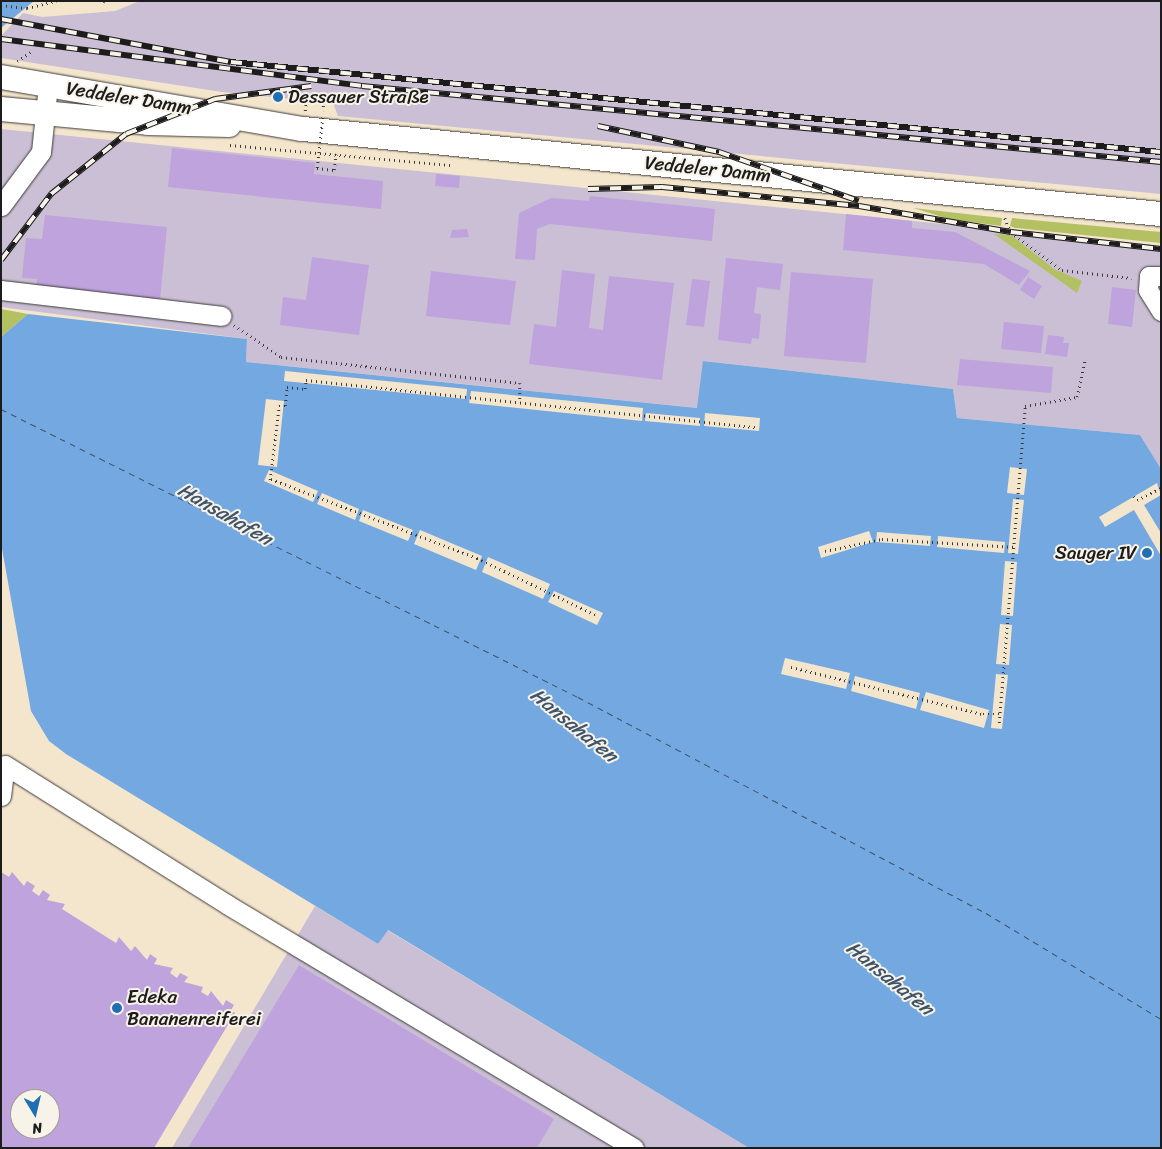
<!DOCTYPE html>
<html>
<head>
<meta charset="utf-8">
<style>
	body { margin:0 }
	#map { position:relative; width:1162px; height:1149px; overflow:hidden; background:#f4e5cd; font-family:Sriracha,sans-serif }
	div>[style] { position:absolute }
	.industrial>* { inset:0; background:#cbbfd5 }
	.green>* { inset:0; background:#b3c163 }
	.water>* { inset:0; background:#73a8e0 }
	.pier>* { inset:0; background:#f4e5cd }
	.ferry>* { height:1px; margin-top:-0.5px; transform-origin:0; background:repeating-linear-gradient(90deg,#3f546a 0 6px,transparent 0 11px) }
	.building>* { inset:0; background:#bea3dd }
	.path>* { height:2.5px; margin-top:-1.25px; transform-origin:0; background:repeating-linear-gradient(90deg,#3c3a37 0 1px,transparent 0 5px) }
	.roads { filter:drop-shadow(0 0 1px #3c3a37) drop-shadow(0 0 1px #3c3a37) }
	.minor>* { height:19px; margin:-9.5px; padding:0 9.5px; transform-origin:9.5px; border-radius:9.5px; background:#fff }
	.major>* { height:24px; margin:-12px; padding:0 12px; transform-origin:12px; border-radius:12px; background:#fff }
	.rail>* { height:5.5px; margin-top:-2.75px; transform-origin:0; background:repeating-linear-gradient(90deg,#f7f3e8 0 11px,#1c1c1c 0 22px); box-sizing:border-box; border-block:1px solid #1c1c1c }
	.path-bridge>* { height:2.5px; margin-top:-1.25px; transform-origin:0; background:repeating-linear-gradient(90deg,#3c3a37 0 1px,transparent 0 5px) }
	.dots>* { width:14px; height:14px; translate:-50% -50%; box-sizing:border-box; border:2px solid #f7f3e8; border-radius:50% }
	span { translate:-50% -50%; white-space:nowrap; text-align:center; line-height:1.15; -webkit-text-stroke:4px #f7f3e8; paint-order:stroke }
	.poi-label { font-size:19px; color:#1c1c1c }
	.left { translate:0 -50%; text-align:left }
	.right { translate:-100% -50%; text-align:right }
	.street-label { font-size:19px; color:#1c1c1c }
	.water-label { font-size:20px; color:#3f546a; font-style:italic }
	.frame { position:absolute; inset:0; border:2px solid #1c1c1c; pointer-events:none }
	.north { position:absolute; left:10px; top:1089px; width:50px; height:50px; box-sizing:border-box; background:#f7f3e8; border:1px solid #9f9d96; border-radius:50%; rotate:171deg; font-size:14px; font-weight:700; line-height:20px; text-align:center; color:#1c1c1c }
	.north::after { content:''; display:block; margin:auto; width:18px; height:22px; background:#1f6fb2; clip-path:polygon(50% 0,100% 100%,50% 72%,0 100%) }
</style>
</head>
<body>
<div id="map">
	<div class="industrial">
		<i style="clip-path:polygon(140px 1px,1161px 1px,1161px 194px,338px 116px,333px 103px,222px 92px,1px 58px,1px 36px,23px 13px,42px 17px,115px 11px)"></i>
		<i style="clip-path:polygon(1px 129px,1161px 246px,1161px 469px,1140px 435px,957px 418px,953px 389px,704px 361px,698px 408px,246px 362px,247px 339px,1px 307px)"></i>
		<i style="clip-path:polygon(315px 906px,378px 944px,387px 930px,749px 1148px,172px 1148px)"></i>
	</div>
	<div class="green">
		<i style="clip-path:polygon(913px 208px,1002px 218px,1001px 226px,949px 219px)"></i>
		<i style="clip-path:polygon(1012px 218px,1161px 232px,1161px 243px,1015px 228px,1010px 226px)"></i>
		<i style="clip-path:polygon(994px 234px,1011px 235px,1054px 269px,1082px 281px,1077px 293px)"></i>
		<i style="clip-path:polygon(1px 309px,28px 314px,1px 337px)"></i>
	</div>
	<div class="water">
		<i style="clip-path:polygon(1px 1px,34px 1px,1px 28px)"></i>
		<i style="clip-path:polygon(28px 314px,247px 339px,246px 362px,697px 408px,703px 361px,953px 389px,957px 418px,1140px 435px,1161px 469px,1161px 1148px,749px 1148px,388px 930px,378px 944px,66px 754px,49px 741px,31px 711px,1px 543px,1px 337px)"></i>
	</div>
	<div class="pier">
		<i style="clip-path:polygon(285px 371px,467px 389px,466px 399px,284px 381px)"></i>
		<i style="clip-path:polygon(471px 391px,643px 408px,642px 421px,469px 403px)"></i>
		<i style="clip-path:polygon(266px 399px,284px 401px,277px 467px,258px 465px)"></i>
		<i style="clip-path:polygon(646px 413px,700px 418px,700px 426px,645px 421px)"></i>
		<i style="clip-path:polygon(705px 413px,760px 418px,759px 431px,704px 426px)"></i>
		<i style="clip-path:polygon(1010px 467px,1027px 469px,1024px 495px,1007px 493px)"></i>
		<i style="clip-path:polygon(269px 470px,318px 491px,313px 502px,264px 481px)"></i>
		<i style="clip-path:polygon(1157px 483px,1161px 495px,1144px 505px,1161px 533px,1161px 556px,1134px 510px,1105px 527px,1099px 517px)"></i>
		<i style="clip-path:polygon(322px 493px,359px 509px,355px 520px,317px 504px)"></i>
		<i style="clip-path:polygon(1013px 499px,1024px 500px,1018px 554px,1008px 553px)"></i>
		<i style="clip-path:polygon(363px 510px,413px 530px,408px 541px,359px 521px)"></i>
		<i style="clip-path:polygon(420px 530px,482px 556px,476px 570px,414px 544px)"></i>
		<i style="clip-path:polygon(869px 531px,873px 542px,821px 558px,818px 547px)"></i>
		<i style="clip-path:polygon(877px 532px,931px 536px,930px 546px,876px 542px)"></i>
		<i style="clip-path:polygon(938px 536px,1005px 542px,1004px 553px,937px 547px)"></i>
		<i style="clip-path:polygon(488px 557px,550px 584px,543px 599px,482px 572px)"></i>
		<i style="clip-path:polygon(1005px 561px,1017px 562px,1013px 616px,1001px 615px)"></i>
		<i style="clip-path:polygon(554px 591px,603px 613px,597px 625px,548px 602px)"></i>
		<i style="clip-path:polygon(1000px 624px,1012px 625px,1009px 665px,996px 664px)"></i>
		<i style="clip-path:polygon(785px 658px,850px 673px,846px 689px,781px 674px)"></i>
		<i style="clip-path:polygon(996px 674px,1008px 675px,1002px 729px,991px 728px)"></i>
		<i style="clip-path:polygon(855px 676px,920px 693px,916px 709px,851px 691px)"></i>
		<i style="clip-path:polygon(926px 692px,989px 710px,984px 728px,920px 710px)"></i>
	</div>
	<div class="ferry">
		<i style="left:1px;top:409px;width:645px;rotate:26.53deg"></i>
		<i style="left:578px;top:697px;width:462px;rotate:27.9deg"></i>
		<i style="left:986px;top:913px;width:205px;rotate:31.2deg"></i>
	</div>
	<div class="building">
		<i style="clip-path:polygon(172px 148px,315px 163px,314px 174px,383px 181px,381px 209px,168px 187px)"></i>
		<i style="clip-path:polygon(436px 174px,460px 176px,459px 188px,435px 186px)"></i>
		<i style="clip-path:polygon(590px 196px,715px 209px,712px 241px,550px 224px,537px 229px,535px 260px,515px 259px,519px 213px,551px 198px,589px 201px)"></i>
		<i style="clip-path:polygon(846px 214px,912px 221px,912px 228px,955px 232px,1030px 271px,1019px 285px,984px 264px,843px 250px)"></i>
		<i style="clip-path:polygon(45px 215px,167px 227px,160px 300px,36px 288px,37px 279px,22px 278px,26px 238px,42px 239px)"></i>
		<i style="clip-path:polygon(467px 229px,469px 237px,450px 238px,452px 230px)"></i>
		<i style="clip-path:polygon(312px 257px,369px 265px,359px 335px,280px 325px,283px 297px,306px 300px)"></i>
		<i style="clip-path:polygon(726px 258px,783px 264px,780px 290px,757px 287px,754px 313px,761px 314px,759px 339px,752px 338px,751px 344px,718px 340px)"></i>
		<i style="clip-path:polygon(562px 270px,595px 274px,589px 328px,603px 330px,609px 276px,674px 283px,662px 380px,529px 364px,534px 324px,556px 327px)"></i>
		<i style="clip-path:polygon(431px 271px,516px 281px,510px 325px,426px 316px)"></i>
		<i style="clip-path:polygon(791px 272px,873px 279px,866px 363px,784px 356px)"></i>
		<i style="clip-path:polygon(1028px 277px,1042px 286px,1034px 299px,1020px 290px)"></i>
		<i style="clip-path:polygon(692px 279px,710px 281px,704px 327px,686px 325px)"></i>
		<i style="clip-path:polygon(1112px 287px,1136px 290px,1132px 327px,1108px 324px)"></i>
		<i style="clip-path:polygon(1004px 322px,1044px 326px,1041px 353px,1001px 349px)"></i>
		<i style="clip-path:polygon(1048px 335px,1064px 337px,1063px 343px,1069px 343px,1067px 357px,1045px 354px)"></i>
		<i style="clip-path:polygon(960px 359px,1053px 367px,1051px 393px,957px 385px)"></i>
		<i style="clip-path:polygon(evenodd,1px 872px,9px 877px,12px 872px,24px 886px,27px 881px,35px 886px,32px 891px,39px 896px,43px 890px,50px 895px,47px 900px,65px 904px,62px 909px,116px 943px,119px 937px,131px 951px,135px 946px,147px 960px,150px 954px,157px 959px,154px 964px,173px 968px,170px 973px,177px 978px,180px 973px,188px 977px,184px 982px,203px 987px,201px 992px,208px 996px,211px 991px,223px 1006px,226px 1000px,234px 1005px,231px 1010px,235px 1013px,154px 1148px,1px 1148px,1px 872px,20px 1099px,50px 1099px,50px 1129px,20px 1129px,20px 1099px)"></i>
		<i style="clip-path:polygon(299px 965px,554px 1119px,537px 1148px,188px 1148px)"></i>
	</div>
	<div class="path">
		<i style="left:103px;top:2px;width:1px;rotate:-45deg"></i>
		<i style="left:1px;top:5px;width:26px;rotate:7deg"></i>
		<i style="left:27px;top:8px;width:30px;rotate:-14deg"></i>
		<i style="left:17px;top:61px;width:17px;rotate:-33deg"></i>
		<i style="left:305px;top:111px;width:16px;rotate:-83deg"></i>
		<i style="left:307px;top:95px;width:18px;rotate:3deg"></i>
		<i style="left:325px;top:96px;width:15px;rotate:98deg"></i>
		<i style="left:230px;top:145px;width:222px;rotate:5.2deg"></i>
		<i style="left:317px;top:168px;width:17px;rotate:7deg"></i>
		<i style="left:334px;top:170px;width:16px;rotate:-83deg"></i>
		<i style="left:1005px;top:218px;width:15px;rotate:67deg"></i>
		<i style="left:1011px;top:232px;width:64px;rotate:36.7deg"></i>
		<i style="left:1062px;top:270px;width:70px;rotate:6.5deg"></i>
		<i style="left:234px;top:325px;width:57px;rotate:34.2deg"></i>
		<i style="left:281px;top:357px;width:240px;rotate:6.2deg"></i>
		<i style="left:520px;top:383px;width:18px;rotate:90deg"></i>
		<i style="left:271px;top:479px;width:221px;rotate:21deg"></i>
		<i style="left:477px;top:558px;width:134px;rotate:25.6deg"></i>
		<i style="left:270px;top:480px;width:75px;rotate:-83.1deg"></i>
		<i style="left:279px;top:406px;width:6px"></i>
		<i style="left:285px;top:406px;width:19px;rotate:-84deg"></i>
		<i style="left:287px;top:387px;width:18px;rotate:6deg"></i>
		<i style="left:305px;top:389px;width:9px;rotate:-84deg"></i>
		<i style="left:306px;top:380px;width:452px;rotate:6deg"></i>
		<i style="left:1134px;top:496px;width:5px;rotate:53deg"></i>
		<i style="left:1137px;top:500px;width:27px;rotate:-27deg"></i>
		<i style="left:825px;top:551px;width:58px;rotate:-11.9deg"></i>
		<i style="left:882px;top:539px;width:134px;rotate:3.4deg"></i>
		<i style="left:791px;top:667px;width:198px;rotate:13.8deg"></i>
		<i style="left:983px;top:714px;width:18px"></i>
		<i style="left:999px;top:723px;width:318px;rotate:-85.3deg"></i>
		<i style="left:1025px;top:406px;width:53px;rotate:-9.8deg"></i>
		<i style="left:1077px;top:397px;width:39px;rotate:-78deg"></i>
	</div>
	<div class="roads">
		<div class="minor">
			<i style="left:1px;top:206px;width:67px;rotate:-53.5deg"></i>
			<i style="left:41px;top:152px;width:67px;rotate:-84deg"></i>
			<i style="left:1161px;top:276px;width:12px;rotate:180deg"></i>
			<i style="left:1149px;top:276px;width:14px;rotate:94deg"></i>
			<i style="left:1148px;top:290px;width:25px;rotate:58deg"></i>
			<i style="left:1px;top:290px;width:222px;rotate:6.7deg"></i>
			<i style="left:1px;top:796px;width:31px;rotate:-83deg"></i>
			<i style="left:5px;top:765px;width:263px;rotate:32.1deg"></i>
			<i style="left:228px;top:905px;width:473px;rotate:30.9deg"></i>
		</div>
		<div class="major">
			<i style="left:1px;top:77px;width:306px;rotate:9.8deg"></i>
			<i style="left:303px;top:129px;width:862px;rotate:5.66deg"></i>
			<i style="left:1px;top:109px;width:148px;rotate:5.4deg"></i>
			<i style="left:148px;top:123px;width:81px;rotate:1.4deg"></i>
		</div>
	</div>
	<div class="rail">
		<i style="left:1px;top:19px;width:234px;rotate:10.6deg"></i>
		<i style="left:231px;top:62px;width:934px;rotate:5.53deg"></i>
		<i style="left:1px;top:39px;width:364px;rotate:7.4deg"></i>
		<i style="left:362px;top:86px;width:803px;rotate:5.43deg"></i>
		<i style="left:598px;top:126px;width:124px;rotate:12.1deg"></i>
		<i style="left:719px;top:152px;width:148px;rotate:19.3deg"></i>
		<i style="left:588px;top:189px;width:74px;rotate:-1.5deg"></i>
		<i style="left:662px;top:187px;width:198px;rotate:5.5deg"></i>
		<i style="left:859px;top:206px;width:154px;rotate:9.7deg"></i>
		<i style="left:1011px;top:232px;width:151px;rotate:6.5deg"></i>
		<i style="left:1px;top:260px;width:83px;rotate:-52.9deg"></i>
		<i style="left:51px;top:194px;width:96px;rotate:-38.7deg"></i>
		<i style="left:126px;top:134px;width:96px;rotate:-21.5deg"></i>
		<i style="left:215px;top:99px;width:97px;rotate:-7.7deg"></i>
	</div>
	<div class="path-bridge">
		<i style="left:317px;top:168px;width:54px;rotate:-83.7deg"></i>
	</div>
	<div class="dots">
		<i style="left:278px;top:97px;background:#1f6fb2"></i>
		<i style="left:1147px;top:553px;background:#1f6fb2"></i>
		<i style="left:117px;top:1008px;background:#1f6fb2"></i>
	</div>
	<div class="poi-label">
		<span class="left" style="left:288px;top:97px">Dessauer Straße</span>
		<span class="right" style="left:1137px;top:553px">Sauger IV</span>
		<span class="left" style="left:127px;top:1008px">Edeka<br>Bananenreiferei</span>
	</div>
	<div class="street-label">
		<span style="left:129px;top:98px;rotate:9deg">Veddeler Damm</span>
		<span style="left:708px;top:169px;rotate:6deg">Veddeler Damm</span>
	</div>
	<div class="water-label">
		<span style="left:225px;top:514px;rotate:30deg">Hansahafen</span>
		<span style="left:574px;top:725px;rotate:39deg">Hansahafen</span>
		<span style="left:890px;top:978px;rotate:39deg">Hansahafen</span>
	</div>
	<div class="frame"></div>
	<div class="north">N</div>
</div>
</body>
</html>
